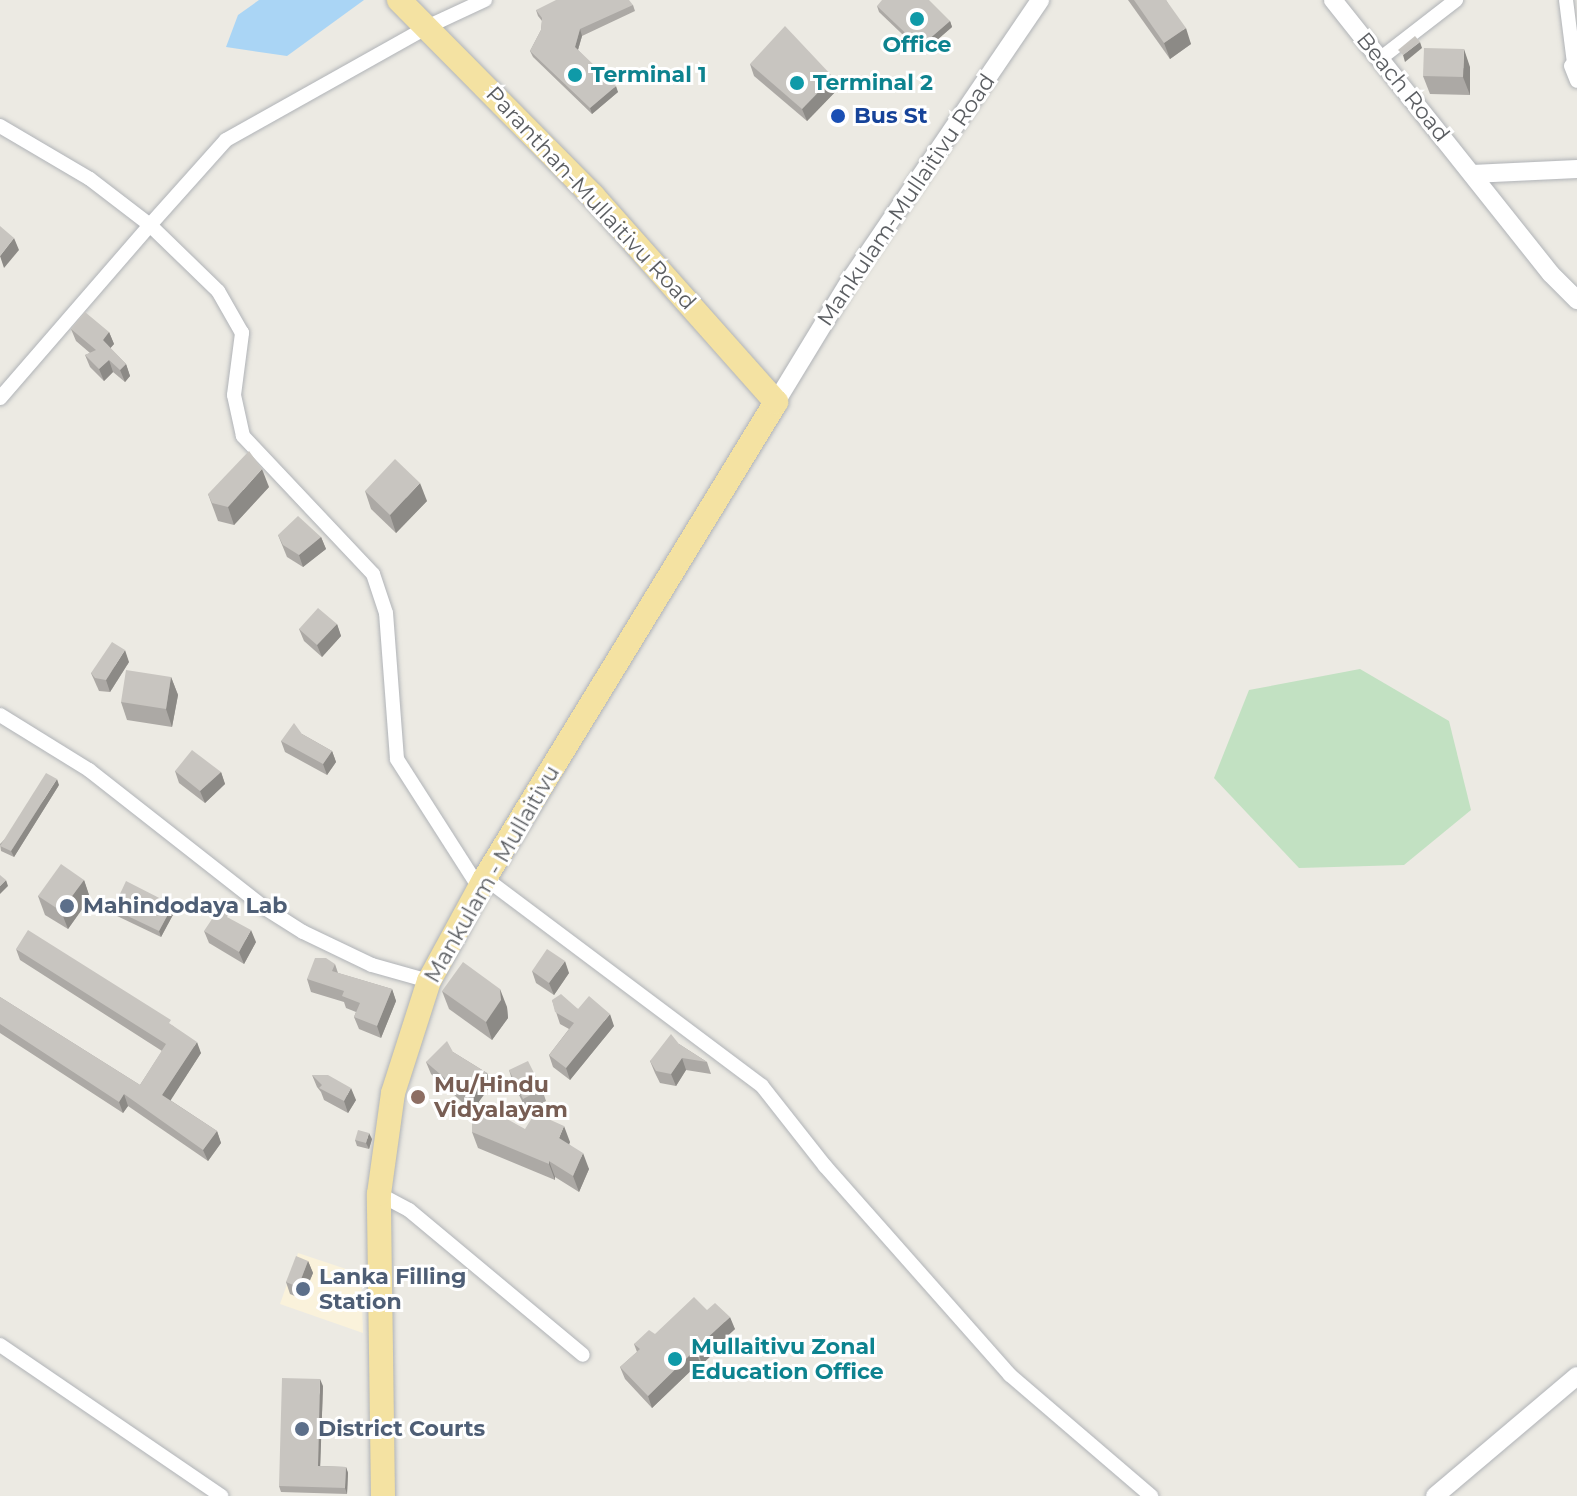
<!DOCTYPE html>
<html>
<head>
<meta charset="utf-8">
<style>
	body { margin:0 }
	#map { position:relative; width:1577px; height:1496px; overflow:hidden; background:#eceae3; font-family:Montserrat,sans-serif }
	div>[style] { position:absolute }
	.commercial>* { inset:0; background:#faf2db }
	.green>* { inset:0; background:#c2e1c2 }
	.water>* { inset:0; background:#aad5f5 }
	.roads { filter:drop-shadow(0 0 2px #b0b3b7) drop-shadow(0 0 2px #b0b3b7) }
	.minor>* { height:14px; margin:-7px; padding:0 7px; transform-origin:7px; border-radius:7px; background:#fff }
	.tertiary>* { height:18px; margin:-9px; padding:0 9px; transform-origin:9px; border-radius:9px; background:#fff }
	.trunk>* { height:24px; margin:-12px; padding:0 12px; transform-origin:12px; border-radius:12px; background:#f4e2a2 }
	.wall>* { inset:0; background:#aca9a5 }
	.shaded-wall>* { inset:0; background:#8c8a86 }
	.building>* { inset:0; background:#c8c5c0 }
	.dots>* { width:22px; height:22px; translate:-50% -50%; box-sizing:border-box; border:4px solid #fff; border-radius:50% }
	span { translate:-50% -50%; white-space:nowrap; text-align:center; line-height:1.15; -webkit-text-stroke:6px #fff; paint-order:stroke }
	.culture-label { font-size:22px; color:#0d838f; font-weight:700 }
	.left { translate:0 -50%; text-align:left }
	.street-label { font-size:22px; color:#5b5e62 }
	.transit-label { font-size:22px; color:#164399; font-weight:700 }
	.service-label { font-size:22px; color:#4e5e75; font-weight:700 }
	.education-label { font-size:22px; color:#785e54; font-weight:700 }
</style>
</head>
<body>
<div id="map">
	<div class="commercial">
		<i style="clip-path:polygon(298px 1253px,361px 1274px,363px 1333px,280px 1304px)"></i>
	</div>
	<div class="green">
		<i style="clip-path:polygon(1360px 669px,1449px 721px,1471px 810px,1404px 865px,1299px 868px,1214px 778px,1249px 690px)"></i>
	</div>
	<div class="water">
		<i style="clip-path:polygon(259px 0,364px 0,287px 56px,226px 47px,238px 15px)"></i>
	</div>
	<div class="roads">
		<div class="minor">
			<i style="left:1566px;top:0;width:64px;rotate:82.8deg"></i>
			<i style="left:1381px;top:58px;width:95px;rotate:-37.7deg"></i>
			<i style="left:1577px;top:60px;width:8px;rotate:135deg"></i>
			<i style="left:1571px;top:66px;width:16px;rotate:68deg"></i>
			<i style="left:0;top:126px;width:104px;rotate:30.5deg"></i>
			<i style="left:90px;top:179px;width:76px;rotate:37.5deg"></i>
			<i style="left:150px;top:225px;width:229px;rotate:130.9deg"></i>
			<i style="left:0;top:715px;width:105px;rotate:31.7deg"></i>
			<i style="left:89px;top:770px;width:224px;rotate:38.1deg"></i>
			<i style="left:265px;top:908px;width:45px;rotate:32.3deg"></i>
			<i style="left:303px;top:932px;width:76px;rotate:25.6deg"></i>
			<i style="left:372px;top:965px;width:59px;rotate:15.7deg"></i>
			<i style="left:485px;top:878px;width:346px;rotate:36.9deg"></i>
			<i style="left:762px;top:1086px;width:102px;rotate:51.8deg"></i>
			<i style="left:825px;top:1166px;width:279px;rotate:48.5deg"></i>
			<i style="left:1010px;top:1375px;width:186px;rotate:40.6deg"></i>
			<i style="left:480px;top:889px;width:154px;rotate:-122.6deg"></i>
			<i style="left:397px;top:759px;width:146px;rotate:-94.3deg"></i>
			<i style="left:386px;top:613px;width:41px;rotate:-108.4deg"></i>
			<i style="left:373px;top:574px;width:190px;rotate:-133.3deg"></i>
			<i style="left:243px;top:436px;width:42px;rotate:-102.4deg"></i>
			<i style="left:234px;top:395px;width:63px;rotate:-82.6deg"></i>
			<i style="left:242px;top:333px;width:48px;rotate:-119.7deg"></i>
			<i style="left:218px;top:291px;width:95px;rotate:-135.9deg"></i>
			<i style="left:150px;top:225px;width:114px;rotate:-48.2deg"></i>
			<i style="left:226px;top:140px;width:231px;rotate:-29.3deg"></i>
			<i style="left:427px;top:27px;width:64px;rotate:-25deg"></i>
			<i style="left:379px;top:1194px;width:34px;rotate:28deg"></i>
			<i style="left:409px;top:1210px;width:226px;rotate:39.8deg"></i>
			<i style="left:0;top:1345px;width:268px;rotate:34.3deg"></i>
		</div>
		<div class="tertiary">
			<i style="left:1333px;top:0;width:350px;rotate:51.5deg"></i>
			<i style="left:1551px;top:274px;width:37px;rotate:45deg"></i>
			<i style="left:1472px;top:174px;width:105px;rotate:-2.7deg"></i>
			<i style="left:776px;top:402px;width:146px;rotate:-58.7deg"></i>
			<i style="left:852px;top:277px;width:335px;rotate:-55.8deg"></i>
			<i style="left:1435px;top:1496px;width:186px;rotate:-40.2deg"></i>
		</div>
		<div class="trunk">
			<i style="left:383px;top:1496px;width:302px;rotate:-90.8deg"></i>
			<i style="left:379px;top:1194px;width:102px;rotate:-82.1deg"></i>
			<i style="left:393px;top:1093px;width:118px;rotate:-72.2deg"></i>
			<i style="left:429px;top:981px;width:117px;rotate:-61.5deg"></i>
			<i style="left:485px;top:878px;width:558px;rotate:-58.56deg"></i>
			<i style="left:776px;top:402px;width:276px;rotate:-131.6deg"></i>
			<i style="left:593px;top:196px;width:276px;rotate:-134.7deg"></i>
		</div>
	</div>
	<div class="wall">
		<i style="clip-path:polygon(1128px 0,1166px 0,1191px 44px,1170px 59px)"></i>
		<i style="clip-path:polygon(633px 5px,635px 11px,582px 36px,578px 50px,618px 92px,592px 114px,533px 57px,530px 51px,541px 30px,542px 21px,538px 16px,536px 10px)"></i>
		<i style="clip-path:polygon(877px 6px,950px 21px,952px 27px,922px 53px,879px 12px)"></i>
		<i style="clip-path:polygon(750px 64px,838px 89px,807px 121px,754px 76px)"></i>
		<i style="clip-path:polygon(1470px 67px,1470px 95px,1430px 94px,1423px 76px)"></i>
		<i style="clip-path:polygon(71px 329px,109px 332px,114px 344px,110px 348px,126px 364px,130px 376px,125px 382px,113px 372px,104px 381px,90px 367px,85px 355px,90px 353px,76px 341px)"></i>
		<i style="clip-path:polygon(269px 487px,234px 525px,218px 521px,208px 494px)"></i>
		<i style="clip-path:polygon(365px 491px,427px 501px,396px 533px,371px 509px)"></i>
		<i style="clip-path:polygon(278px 535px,321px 537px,326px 549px,303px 567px,287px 557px)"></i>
		<i style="clip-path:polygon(337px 624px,341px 636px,322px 657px,304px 641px,299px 629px)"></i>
		<i style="clip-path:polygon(129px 662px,110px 692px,99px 691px,91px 673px)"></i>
		<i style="clip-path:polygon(171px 677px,178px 695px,172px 727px,127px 720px,121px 702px)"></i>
		<i style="clip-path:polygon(302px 734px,332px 751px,336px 762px,327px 775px,285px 752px,281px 741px)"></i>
		<i style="clip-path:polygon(175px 771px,221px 772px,225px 784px,205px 803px,179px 783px)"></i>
		<i style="clip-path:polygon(59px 785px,14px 857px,1px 851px,0 844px)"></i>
		<i style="clip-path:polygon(84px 880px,90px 898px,68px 929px,45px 915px,38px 896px)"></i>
		<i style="clip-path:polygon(173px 905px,175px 911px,161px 937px,115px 915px,113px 909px)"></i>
		<i style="clip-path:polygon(204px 931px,256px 942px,244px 964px,209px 943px)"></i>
		<i style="clip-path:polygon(16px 949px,173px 1026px,201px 1053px,170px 1100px,217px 1131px,221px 1143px,208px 1161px,128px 1106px,123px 1113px,0 1033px,0 997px,140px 1085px,162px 1051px,20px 960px)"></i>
		<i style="clip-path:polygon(335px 964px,338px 973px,392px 989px,396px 1001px,381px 1038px,359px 1029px,354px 1017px,356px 1012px,346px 1008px,344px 1002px,311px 992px,307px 979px)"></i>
		<i style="clip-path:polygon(532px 971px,569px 973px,554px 995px,536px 983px)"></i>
		<i style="clip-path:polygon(442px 991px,507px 1007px,508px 1018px,492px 1040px,449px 1009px)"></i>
		<i style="clip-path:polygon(552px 1000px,578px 1009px,614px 1026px,570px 1080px,553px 1067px,549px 1055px,569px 1029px,560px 1024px)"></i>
		<i style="clip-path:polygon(679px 1044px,707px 1062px,711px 1074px,686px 1070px,676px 1086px,660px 1083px,655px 1073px,650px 1061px)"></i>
		<i style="clip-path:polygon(453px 1052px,487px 1073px,491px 1085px,472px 1111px,431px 1074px,426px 1062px)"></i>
		<i style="clip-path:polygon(509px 1070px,542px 1089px,546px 1101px,527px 1111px,513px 1083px)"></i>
		<i style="clip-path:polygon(312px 1075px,356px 1100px,348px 1113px,324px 1100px,321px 1092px,317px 1087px)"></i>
		<i style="clip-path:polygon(525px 1129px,570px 1142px,569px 1144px,589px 1169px,579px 1192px,555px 1177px,555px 1180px,478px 1148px,472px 1132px)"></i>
		<i style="clip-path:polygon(372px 1139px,369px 1149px,357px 1146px,355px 1140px)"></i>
		<i style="clip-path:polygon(308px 1261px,313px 1273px,302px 1299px,290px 1294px,286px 1282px)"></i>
		<i style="clip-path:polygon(707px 1310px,735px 1329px,711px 1351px,712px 1355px,702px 1364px,700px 1362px,652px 1408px,625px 1379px,620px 1367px,637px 1352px,634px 1344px)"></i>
		<i style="clip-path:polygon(323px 1386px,320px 1466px,346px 1467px,348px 1473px,347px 1494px,281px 1492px,279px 1486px)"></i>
	</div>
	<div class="shaded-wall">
		<i style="clip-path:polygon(950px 21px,952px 27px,922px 53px,920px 47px)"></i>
		<i style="clip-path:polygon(1186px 28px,1191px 44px,1170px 59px,1164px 43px)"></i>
		<i style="clip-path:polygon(580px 29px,582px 36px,577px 53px,575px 47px)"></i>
		<i style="clip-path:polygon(1420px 42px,1422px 48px,1405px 62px,1403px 55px)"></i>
		<i style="clip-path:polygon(1464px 49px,1470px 67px,1470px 95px,1463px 77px)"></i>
		<i style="clip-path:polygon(833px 77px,838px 89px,807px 121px,802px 109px)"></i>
		<i style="clip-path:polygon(616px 86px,618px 92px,592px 114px,590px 108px)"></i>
		<i style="clip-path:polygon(14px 238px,19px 250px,4px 268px,0 256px)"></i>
		<i style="clip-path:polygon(109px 332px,114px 344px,107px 352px,103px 340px)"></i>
		<i style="clip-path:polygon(109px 360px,113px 372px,104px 381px,99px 369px)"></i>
		<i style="clip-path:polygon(126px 364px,130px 376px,125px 382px,120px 370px)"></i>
		<i style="clip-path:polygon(262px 469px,269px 487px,234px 525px,228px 507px)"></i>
		<i style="clip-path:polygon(420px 483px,427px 501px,396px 533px,390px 515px)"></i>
		<i style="clip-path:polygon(321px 537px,326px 549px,303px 567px,299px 555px)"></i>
		<i style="clip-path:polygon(337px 624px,341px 636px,322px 657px,317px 645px)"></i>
		<i style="clip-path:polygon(125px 650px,129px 662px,110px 692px,106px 680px)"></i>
		<i style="clip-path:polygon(171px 677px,178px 695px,172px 727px,166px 709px)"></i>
		<i style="clip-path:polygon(332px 751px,336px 762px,327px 775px,323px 764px)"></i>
		<i style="clip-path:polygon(221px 772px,225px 784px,205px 803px,200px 791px)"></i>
		<i style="clip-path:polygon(57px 779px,59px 785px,14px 857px,11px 851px)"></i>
		<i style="clip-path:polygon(6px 880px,8px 886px,0 894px,0 886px)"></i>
		<i style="clip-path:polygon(84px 880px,90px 898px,68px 929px,61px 911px)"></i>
		<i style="clip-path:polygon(173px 905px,175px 911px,161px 937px,159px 931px)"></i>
		<i style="clip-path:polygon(251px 930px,256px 942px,244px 964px,239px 952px)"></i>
		<i style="clip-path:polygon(565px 961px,569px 973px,554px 995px,549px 983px)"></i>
		<i style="clip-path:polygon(392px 989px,396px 1001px,381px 1038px,377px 1026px)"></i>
		<i style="clip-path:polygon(500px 989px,507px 1007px,508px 1018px,492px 1040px,486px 1022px)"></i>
		<i style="clip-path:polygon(610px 1014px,614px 1026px,570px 1080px,566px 1068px)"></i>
		<i style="clip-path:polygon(197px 1042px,201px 1053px,167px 1106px,162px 1095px)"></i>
		<i style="clip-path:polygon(682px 1058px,686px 1070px,676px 1086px,671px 1074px)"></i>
		<i style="clip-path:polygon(487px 1073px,491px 1085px,472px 1111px,468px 1098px)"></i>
		<i style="clip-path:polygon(351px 1088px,356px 1100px,348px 1113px,344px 1101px)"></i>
		<i style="clip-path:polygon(124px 1094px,128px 1106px,123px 1113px,119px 1102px)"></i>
		<i style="clip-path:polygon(564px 1126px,570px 1142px,565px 1154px,559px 1138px)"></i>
		<i style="clip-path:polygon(217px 1131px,221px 1143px,208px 1161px,203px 1150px)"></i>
		<i style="clip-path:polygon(369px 1133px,372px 1139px,369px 1149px,366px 1143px)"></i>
		<i style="clip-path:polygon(583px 1153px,589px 1169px,579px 1192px,573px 1176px)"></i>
		<i style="clip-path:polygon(549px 1161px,555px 1177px,555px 1180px,549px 1164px)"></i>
		<i style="clip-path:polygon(308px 1261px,313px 1273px,302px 1299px,298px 1287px)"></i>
		<i style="clip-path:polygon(730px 1317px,735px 1329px,711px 1351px,712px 1355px,702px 1364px,698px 1352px,705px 1340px)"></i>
		<i style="clip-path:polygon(695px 1350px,700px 1362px,652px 1408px,648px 1396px)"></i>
		<i style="clip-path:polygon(320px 1379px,323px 1386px,320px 1472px,318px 1466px)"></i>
		<i style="clip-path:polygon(346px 1467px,348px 1473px,347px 1494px,345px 1488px)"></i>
	</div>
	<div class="building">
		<i style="clip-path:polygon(556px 0,629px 0,633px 5px,580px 29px,575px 47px,616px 86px,590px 108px,530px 51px,541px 30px,542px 18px,536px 10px)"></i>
		<i style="clip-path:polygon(882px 0,929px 0,950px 21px,920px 47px,877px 6px)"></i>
		<i style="clip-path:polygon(1134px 0,1166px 0,1186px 28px,1164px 43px)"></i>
		<i style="clip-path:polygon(785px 26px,833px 77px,802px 109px,750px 64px)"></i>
		<i style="clip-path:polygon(1415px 36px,1420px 42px,1403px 55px,1398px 50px)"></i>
		<i style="clip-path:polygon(1424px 48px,1464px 49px,1463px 77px,1423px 76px)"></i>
		<i style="clip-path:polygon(0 226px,14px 238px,0 256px)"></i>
		<i style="clip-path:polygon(85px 312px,109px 332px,103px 340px,126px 364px,120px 370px,109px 360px,99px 369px,85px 355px,96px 350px,71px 329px)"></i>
		<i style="clip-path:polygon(249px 451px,262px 469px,228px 507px,212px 503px,208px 494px)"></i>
		<i style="clip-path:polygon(395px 459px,420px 483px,390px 515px,365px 491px)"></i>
		<i style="clip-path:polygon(298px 516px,321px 537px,299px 555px,283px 545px,278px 535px)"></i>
		<i style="clip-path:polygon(318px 608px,337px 624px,317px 645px,299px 629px)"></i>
		<i style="clip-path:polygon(112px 642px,125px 650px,106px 680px,95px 678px,91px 673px)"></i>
		<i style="clip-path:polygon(126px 670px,171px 677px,166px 709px,121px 702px)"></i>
		<i style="clip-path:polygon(294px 723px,302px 734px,332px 751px,323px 764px,281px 741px)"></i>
		<i style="clip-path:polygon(192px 750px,221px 772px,200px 791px,175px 771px)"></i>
		<i style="clip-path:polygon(46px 773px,57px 779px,11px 851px,0 846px)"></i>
		<i style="clip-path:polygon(61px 864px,84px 880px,61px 911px,38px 896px)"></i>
		<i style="clip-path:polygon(0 875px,6px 880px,0 886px)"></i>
		<i style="clip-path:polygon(126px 881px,173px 905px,159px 931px,113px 909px)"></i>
		<i style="clip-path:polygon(220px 907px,230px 913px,227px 917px,251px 930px,239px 952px,204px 931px)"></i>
		<i style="clip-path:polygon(28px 930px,171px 1020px,169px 1023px,197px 1042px,162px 1095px,217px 1131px,203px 1150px,124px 1094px,119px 1102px,0 1024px,0 997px,140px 1085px,166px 1044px,16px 949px)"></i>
		<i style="clip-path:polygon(547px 949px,565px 961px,549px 983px,532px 971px)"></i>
		<i style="clip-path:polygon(315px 958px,326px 958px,335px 964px,332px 971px,392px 989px,377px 1026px,354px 1017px,360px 1003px,342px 996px,344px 991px,307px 979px)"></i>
		<i style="clip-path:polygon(463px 962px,500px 989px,501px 1000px,486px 1022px,442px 991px)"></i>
		<i style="clip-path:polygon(561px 994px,578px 1009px,589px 996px,610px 1014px,566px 1068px,549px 1055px,574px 1023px,555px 1012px,552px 1000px)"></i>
		<i style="clip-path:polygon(671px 1034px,679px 1044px,707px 1062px,682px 1058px,671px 1074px,656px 1071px,650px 1061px)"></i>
		<i style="clip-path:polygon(447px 1041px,453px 1052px,487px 1073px,468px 1098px,426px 1062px)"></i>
		<i style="clip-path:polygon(528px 1061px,542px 1089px,523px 1099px,509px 1070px)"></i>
		<i style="clip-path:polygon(312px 1075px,328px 1075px,351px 1088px,344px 1101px,319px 1088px,322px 1085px)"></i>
		<i style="clip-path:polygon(480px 1104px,525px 1129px,535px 1113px,564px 1126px,559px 1138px,583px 1153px,573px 1176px,549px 1161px,549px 1164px,472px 1132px,472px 1119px)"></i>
		<i style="clip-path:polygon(358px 1130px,369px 1133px,366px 1143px,355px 1140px)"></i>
		<i style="clip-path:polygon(296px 1256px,308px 1261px,298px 1287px,286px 1282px)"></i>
		<i style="clip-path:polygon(694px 1297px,707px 1310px,715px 1303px,730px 1317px,705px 1340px,708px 1343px,698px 1352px,695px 1350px,648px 1396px,620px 1367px,640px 1349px,634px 1344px,649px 1330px,655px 1334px)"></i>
		<i style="clip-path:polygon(282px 1378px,320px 1379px,318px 1466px,346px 1467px,345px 1488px,279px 1486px)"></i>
	</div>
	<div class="dots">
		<i style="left:917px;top:19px;background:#0f9aa8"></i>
		<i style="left:575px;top:75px;background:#0f9aa8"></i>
		<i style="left:797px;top:83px;background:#0f9aa8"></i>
		<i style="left:838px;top:116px;background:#1a4fb4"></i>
		<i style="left:67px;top:906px;background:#5c6f8a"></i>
		<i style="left:418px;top:1097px;background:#8d6e63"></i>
		<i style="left:303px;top:1289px;background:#5c6f8a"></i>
		<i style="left:675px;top:1359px;background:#0f9aa8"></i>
		<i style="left:302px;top:1429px;background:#5c6f8a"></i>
	</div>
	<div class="culture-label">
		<span style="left:917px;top:45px">Office</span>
		<span class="left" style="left:591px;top:75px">Terminal 1</span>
		<span class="left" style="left:813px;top:83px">Terminal 2</span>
		<span class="left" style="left:691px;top:1359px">Mullaitivu Zonal<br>Education Office</span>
	</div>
	<div class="street-label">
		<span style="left:1403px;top:87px;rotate:51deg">Beach Road</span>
		<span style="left:591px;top:198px;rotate:47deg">Paranthan-Mullaitivu Road</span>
		<span style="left:906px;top:200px;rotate:-56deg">Mankulam-Mullaitivu Road</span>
		<span style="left:492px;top:874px;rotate:-60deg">Mankulam - Mullaitivu</span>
	</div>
	<div class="transit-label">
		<span class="left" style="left:854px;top:116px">Bus St</span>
	</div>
	<div class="service-label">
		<span class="left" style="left:83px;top:906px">Mahindodaya Lab</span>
		<span class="left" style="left:319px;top:1289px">Lanka Filling<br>Station</span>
		<span class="left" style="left:318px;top:1429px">District Courts</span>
	</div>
	<div class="education-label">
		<span class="left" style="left:434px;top:1097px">Mu/Hindu<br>Vidyalayam</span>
	</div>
</div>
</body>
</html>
